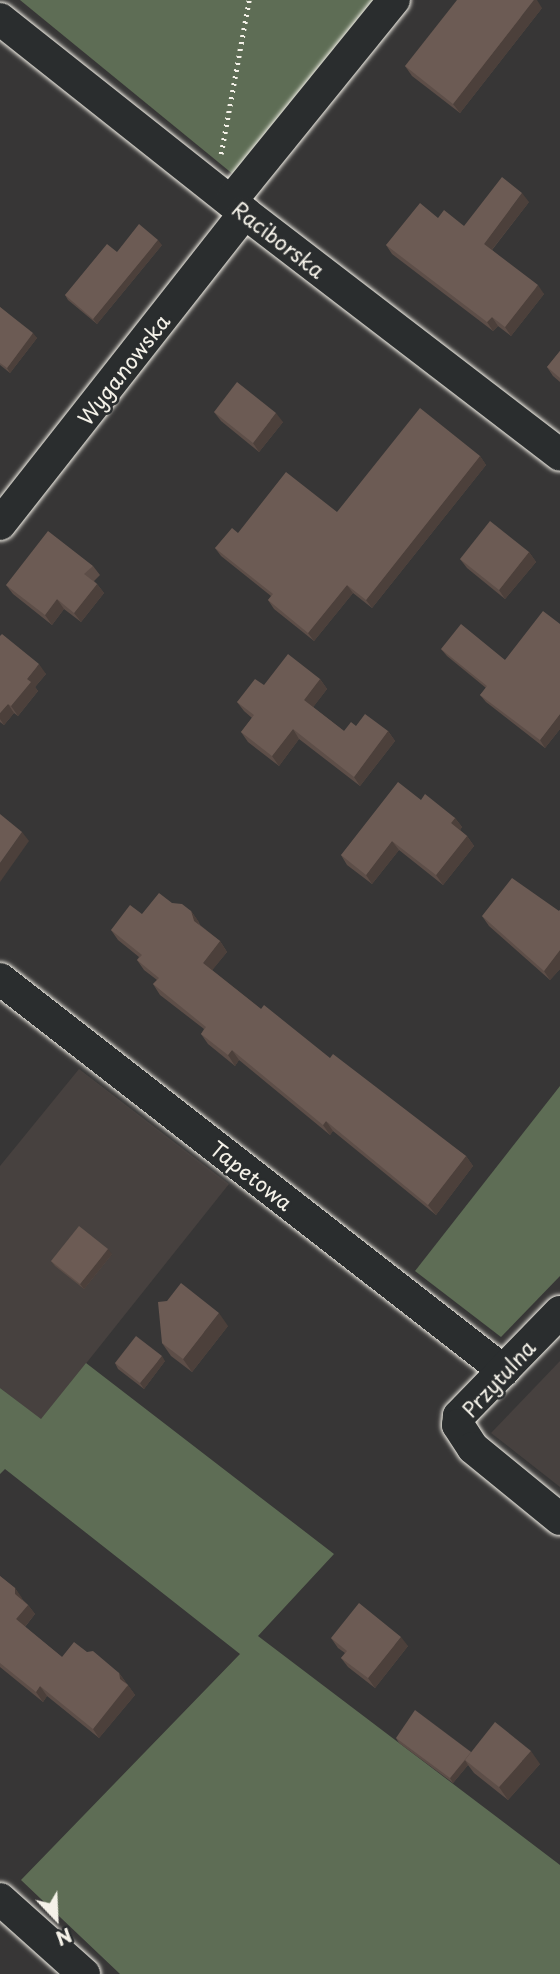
<!DOCTYPE html>
<html>
<head>
<meta charset="utf-8">
<style>
	body { margin:0 }
	#map { position:relative; width:560px; height:1974px; overflow:hidden; background:#373636; font-family:"Playpen Sans",sans-serif }
	div>[style] { position:absolute }
	.built>* { inset:0; background:#47413f }
	.green>* { inset:0; background:#5e6d55 }
	.path>* { height:4.5px; margin-top:-2.25px; transform-origin:0; background:repeating-linear-gradient(90deg,#f4f1e8 0 2px,transparent 0 7px) }
	.roads { filter:drop-shadow(0 0 2px #f4f1e8) drop-shadow(0 0 2px #f4f1e8) }
	.street>* { height:32px; margin:-16px; padding:0 16px; transform-origin:16px; border-radius:16px; background:#2a2d2e }
	.wall>* { inset:0; background:#5d4e48 }
	.shaded-wall>* { inset:0; background:#4c403b }
	.building>* { inset:0; background:#6c5b54 }
	span { translate:-50% -50%; white-space:nowrap; text-align:center; line-height:1.15; -webkit-text-stroke:5px #2a2d2e; paint-order:stroke }
	.street-label { font-size:21px; color:#f4f1e8 }
	.north { position:absolute; left:21px; top:1883px; width:70px; height:70px; -webkit-text-stroke:5px #2a2d2e; paint-order:stroke; rotate:157deg; font-size:19px; font-weight:700; line-height:28px; text-align:center; color:#f4f1e8 }
	.north::after { content:''; display:block; margin:auto; width:24px; height:32px; background:#f4f1e8; clip-path:polygon(50% 0,100% 100%,50% 72%,0 100%) }
</style>
</head>
<body>
<div id="map">
	<div class="built">
		<i style="clip-path:polygon(79px 1069px,229px 1184px,41px 1420px,0 1388px,0 1166px)"></i>
		<i style="clip-path:polygon(560px 1361px,560px 1487px,491px 1433px)"></i>
	</div>
	<div class="green">
		<i style="clip-path:polygon(20px 0,376px 0,234px 175px)"></i>
		<i style="clip-path:polygon(560px 1086px,560px 1276px,501px 1337px,415px 1271px)"></i>
		<i style="clip-path:polygon(86px 1363px,334px 1554px,258px 1636px,560px 1865px,560px 1974px,120px 1974px,21px 1880px,240px 1654px,5px 1469px,0 1474px,0 1388px,41px 1419px)"></i>
	</div>
	<div class="path">
		<i style="left:221px;top:154px;width:157px;rotate:-79.7deg"></i>
	</div>
	<div class="roads">
		<div class="street">
			<i style="left:0;top:19px;width:313px;rotate:38.4deg"></i>
			<i style="left:245px;top:213px;width:397px;rotate:37.5deg"></i>
			<i style="left:231px;top:201px;width:259px;rotate:-51deg"></i>
			<i style="left:0;top:524px;width:396px;rotate:-51.8deg"></i>
			<i style="left:0;top:979px;width:638px;rotate:37.87deg"></i>
			<i style="left:560px;top:1312px;width:145px;rotate:134.2deg"></i>
			<i style="left:459px;top:1416px;width:9px;rotate:96deg"></i>
			<i style="left:458px;top:1425px;width:27px;rotate:57deg"></i>
			<i style="left:473px;top:1448px;width:112px;rotate:39.2deg"></i>
			<i style="left:0;top:1899px;width:113px;rotate:41.8deg"></i>
		</div>
	</div>
	<div class="wall">
		<i style="clip-path:polygon(542px 8px,460px 113px,412px 76px,405px 66px)"></i>
		<i style="clip-path:polygon(529px 202px,492px 250px,544px 294px,511px 336px,498px 326px,493px 331px,392px 254px,386px 245px,438px 218px,464px 226px)"></i>
		<i style="clip-path:polygon(162px 245px,97px 324px,68px 300px,65px 295px,117px 252px)"></i>
		<i style="clip-path:polygon(0 307px,37px 338px,10px 373px,0 365px)"></i>
		<i style="clip-path:polygon(560px 351px,560px 382px,553px 376px,547px 367px)"></i>
		<i style="clip-path:polygon(214px 412px,283px 422px,259px 452px,221px 421px)"></i>
		<i style="clip-path:polygon(480px 456px,486px 465px,372px 608px,353px 593px,314px 641px,274px 609px,268px 600px,271px 596px,221px 556px,215px 548px,238px 533px,337px 512px)"></i>
		<i style="clip-path:polygon(529px 552px,536px 562px,505px 599px,467px 568px,460px 559px)"></i>
		<i style="clip-path:polygon(93px 566px,100px 575px,94px 581px,97px 584px,104px 593px,81px 622px,64px 609px,52px 625px,13px 594px,6px 585px)"></i>
		<i style="clip-path:polygon(560px 624px,560px 729px,545px 748px,486px 702px,480px 695px,486px 688px,447px 656px,441px 649px,505px 660px)"></i>
		<i style="clip-path:polygon(0 636px,46px 674px,35px 687px,38px 691px,18px 716px,14px 713px,4px 725px,0 722px)"></i>
		<i style="clip-path:polygon(320px 679px,327px 689px,313px 707px,344px 731px,356px 726px,388px 731px,395px 741px,360px 786px,299px 739px,279px 766px,248px 742px,241px 732px,252px 718px,244px 711px,237px 702px,264px 685px)"></i>
		<i style="clip-path:polygon(421px 800px,455px 818px,462px 827px,460px 830px,467px 836px,474px 846px,443px 885px,399px 850px,372px 884px,347px 865px,341px 855px)"></i>
		<i style="clip-path:polygon(172px 903px,191px 911px,198px 921px,200px 925px,220px 941px,227px 952px,212px 970px,261px 1009px,466px 1156px,473px 1166px,436px 1215px,333px 1131px,330px 1135px,239px 1060px,235px 1066px,208px 1044px,201px 1034px,204px 1029px,160px 995px,153px 984px,157px 980px,144px 970px,137px 960px,139px 957px,118px 940px,111px 930px,142px 914px)"></i>
		<i style="clip-path:polygon(560px 910px,560px 969px,550px 980px,489px 926px,482px 916px,559px 911px)"></i>
		<i style="clip-path:polygon(112px 1254px,84px 1289px,55px 1266px,51px 1261px)"></i>
		<i style="clip-path:polygon(228px 1326px,192px 1372px,171px 1356px,162px 1343px)"></i>
		<i style="clip-path:polygon(165px 1361px,144px 1389px,118px 1369px,115px 1363px)"></i>
		<i style="clip-path:polygon(0 1576px,15px 1588px,22px 1599px,28px 1605px,35px 1614px,25px 1627px,62px 1657px,87px 1652px,119px 1673px,135px 1695px,99px 1738px,47px 1696px,43px 1702px,0 1667px)"></i>
		<i style="clip-path:polygon(331px 1638px,408px 1646px,375px 1688px,348px 1667px,341px 1658px,345px 1653px,338px 1648px)"></i>
		<i style="clip-path:polygon(396px 1738px,471px 1752px,540px 1764px,508px 1800px,474px 1773px,468px 1765px,453px 1783px,399px 1743px)"></i>
	</div>
	<div class="shaded-wall">
		<i style="clip-path:polygon(534px 0,537px 0,542px 8px,460px 113px,453px 104px)"></i>
		<i style="clip-path:polygon(522px 193px,529px 202px,490px 252px,484px 244px)"></i>
		<i style="clip-path:polygon(158px 240px,162px 245px,97px 324px,93px 319px)"></i>
		<i style="clip-path:polygon(538px 285px,544px 294px,511px 336px,505px 327px)"></i>
		<i style="clip-path:polygon(492px 317px,498px 326px,493px 331px,487px 322px)"></i>
		<i style="clip-path:polygon(33px 333px,37px 338px,10px 373px,7px 368px)"></i>
		<i style="clip-path:polygon(276px 413px,283px 422px,259px 452px,253px 443px)"></i>
		<i style="clip-path:polygon(480px 456px,486px 465px,372px 608px,366px 600px)"></i>
		<i style="clip-path:polygon(529px 552px,536px 562px,505px 599px,499px 590px)"></i>
		<i style="clip-path:polygon(97px 584px,104px 593px,81px 622px,74px 613px)"></i>
		<i style="clip-path:polygon(347px 585px,353px 593px,314px 641px,308px 633px)"></i>
		<i style="clip-path:polygon(57px 599px,64px 609px,52px 625px,45px 615px)"></i>
		<i style="clip-path:polygon(39px 664px,46px 674px,35px 687px,38px 691px,18px 716px,11px 706px,27px 679px)"></i>
		<i style="clip-path:polygon(320px 679px,327px 689px,311px 710px,304px 700px)"></i>
		<i style="clip-path:polygon(8px 704px,14px 713px,4px 725px,0 719px,0 713px)"></i>
		<i style="clip-path:polygon(560px 714px,560px 729px,545px 748px,540px 740px)"></i>
		<i style="clip-path:polygon(293px 729px,299px 739px,279px 766px,272px 756px)"></i>
		<i style="clip-path:polygon(388px 731px,395px 741px,360px 786px,354px 777px)"></i>
		<i style="clip-path:polygon(455px 818px,462px 827px,458px 833px,451px 823px)"></i>
		<i style="clip-path:polygon(22px 832px,29px 841px,0 882px,0 863px)"></i>
		<i style="clip-path:polygon(467px 836px,474px 846px,443px 885px,436px 875px)"></i>
		<i style="clip-path:polygon(392px 841px,399px 850px,372px 884px,366px 875px)"></i>
		<i style="clip-path:polygon(191px 911px,198px 921px,201px 931px,194px 921px)"></i>
		<i style="clip-path:polygon(220px 941px,227px 952px,210px 973px,203px 963px)"></i>
		<i style="clip-path:polygon(560px 950px,560px 969px,550px 980px,544px 971px)"></i>
		<i style="clip-path:polygon(232px 1050px,239px 1060px,235px 1066px,228px 1055px)"></i>
		<i style="clip-path:polygon(326px 1121px,333px 1131px,330px 1135px,323px 1125px)"></i>
		<i style="clip-path:polygon(466px 1156px,473px 1166px,436px 1215px,428px 1205px)"></i>
		<i style="clip-path:polygon(108px 1249px,112px 1254px,84px 1289px,80px 1284px)"></i>
		<i style="clip-path:polygon(219px 1313px,228px 1326px,192px 1372px,183px 1359px)"></i>
		<i style="clip-path:polygon(162px 1356px,165px 1361px,144px 1389px,140px 1383px)"></i>
		<i style="clip-path:polygon(15px 1588px,22px 1598px,22px 1604px,15px 1594px)"></i>
		<i style="clip-path:polygon(28px 1605px,35px 1614px,23px 1629px,16px 1619px)"></i>
		<i style="clip-path:polygon(401px 1637px,408px 1646px,375px 1688px,368px 1678px)"></i>
		<i style="clip-path:polygon(119px 1673px,126px 1683px,127px 1687px,128px 1685px,135px 1695px,99px 1738px,93px 1729px,120px 1679px)"></i>
		<i style="clip-path:polygon(40px 1686px,47px 1696px,43px 1702px,36px 1692px)"></i>
		<i style="clip-path:polygon(531px 1751px,540px 1764px,508px 1800px,499px 1787px)"></i>
		<i style="clip-path:polygon(472px 1752px,465px 1760px,468px 1765px,453px 1783px,450px 1778px)"></i>
	</div>
	<div class="building">
		<i style="clip-path:polygon(457px 0,534px 0,453px 104px,405px 66px)"></i>
		<i style="clip-path:polygon(502px 177px,522px 193px,484px 244px,538px 285px,505px 327px,492px 317px,487px 322px,386px 245px,420px 203px,438px 218px,444px 210px,464px 226px)"></i>
		<i style="clip-path:polygon(139px 224px,158px 240px,93px 319px,65px 295px,107px 244px,117px 252px)"></i>
		<i style="clip-path:polygon(0 307px,33px 333px,7px 368px,0 363px)"></i>
		<i style="clip-path:polygon(560px 351px,560px 378px,547px 367px)"></i>
		<i style="clip-path:polygon(237px 382px,276px 413px,253px 443px,214px 412px)"></i>
		<i style="clip-path:polygon(420px 408px,480px 456px,366px 600px,347px 585px,308px 633px,268px 600px,273px 594px,215px 548px,232px 528px,238px 533px,286px 472px,337px 512px)"></i>
		<i style="clip-path:polygon(490px 521px,529px 552px,499px 590px,460px 559px)"></i>
		<i style="clip-path:polygon(48px 531px,93px 566px,84px 574px,97px 584px,74px 613px,57px 599px,45px 615px,6px 585px)"></i>
		<i style="clip-path:polygon(543px 611px,560px 624px,560px 714px,540px 740px,480px 695px,487px 686px,441px 649px,461px 624px,505px 660px)"></i>
		<i style="clip-path:polygon(2px 634px,39px 664px,27px 679px,31px 682px,11px 706px,8px 704px,0 713px,0 636px)"></i>
		<i style="clip-path:polygon(288px 654px,320px 679px,304px 700px,344px 731px,351px 722px,356px 726px,365px 714px,388px 731px,354px 777px,293px 729px,272px 756px,241px 732px,254px 715px,237px 702px,255px 679px,264px 685px)"></i>
		<i style="clip-path:polygon(398px 782px,421px 800px,425px 794px,455px 818px,451px 823px,467px 836px,436px 875px,392px 841px,366px 875px,341px 855px)"></i>
		<i style="clip-path:polygon(0 814px,22px 832px,0 863px)"></i>
		<i style="clip-path:polygon(512px 878px,559px 911px,560px 910px,560px 950px,544px 971px,482px 916px)"></i>
		<i style="clip-path:polygon(159px 893px,172px 903px,182px 904px,191px 911px,194px 921px,220px 941px,203px 963px,261px 1009px,264px 1005px,330px 1058px,333px 1054px,466px 1156px,428px 1205px,326px 1121px,323px 1125px,232px 1050px,228px 1055px,201px 1034px,206px 1027px,153px 984px,159px 978px,137px 960px,142px 955px,111px 930px,130px 905px,142px 914px)"></i>
		<i style="clip-path:polygon(79px 1226px,108px 1249px,80px 1284px,51px 1261px)"></i>
		<i style="clip-path:polygon(181px 1283px,219px 1313px,183px 1359px,162px 1343px,158px 1302px,167px 1301px)"></i>
		<i style="clip-path:polygon(136px 1336px,162px 1356px,140px 1383px,115px 1363px)"></i>
		<i style="clip-path:polygon(0 1576px,15px 1588px,15px 1594px,28px 1605px,16px 1619px,62px 1657px,74px 1642px,87px 1652px,93px 1651px,119px 1673px,120px 1679px,128px 1685px,93px 1729px,40px 1686px,36px 1692px,0 1663px)"></i>
		<i style="clip-path:polygon(359px 1603px,401px 1637px,368px 1678px,341px 1658px,347px 1651px,331px 1638px)"></i>
		<i style="clip-path:polygon(415px 1710px,471px 1752px,450px 1778px,396px 1738px)"></i>
		<i style="clip-path:polygon(495px 1722px,531px 1751px,499px 1787px,465px 1760px)"></i>
	</div>
	<div class="street-label">
		<span style="left:279px;top:239px;rotate:38deg">Raciborska</span>
		<span style="left:123px;top:369px;rotate:-52deg">Wyganowska</span>
		<span style="left:252px;top:1175px;rotate:38deg">Tapetowa</span>
		<span style="left:498px;top:1378px;rotate:-47deg">Przytulna</span>
	</div>
	<div class="north">N</div>
</div>
</body>
</html>
